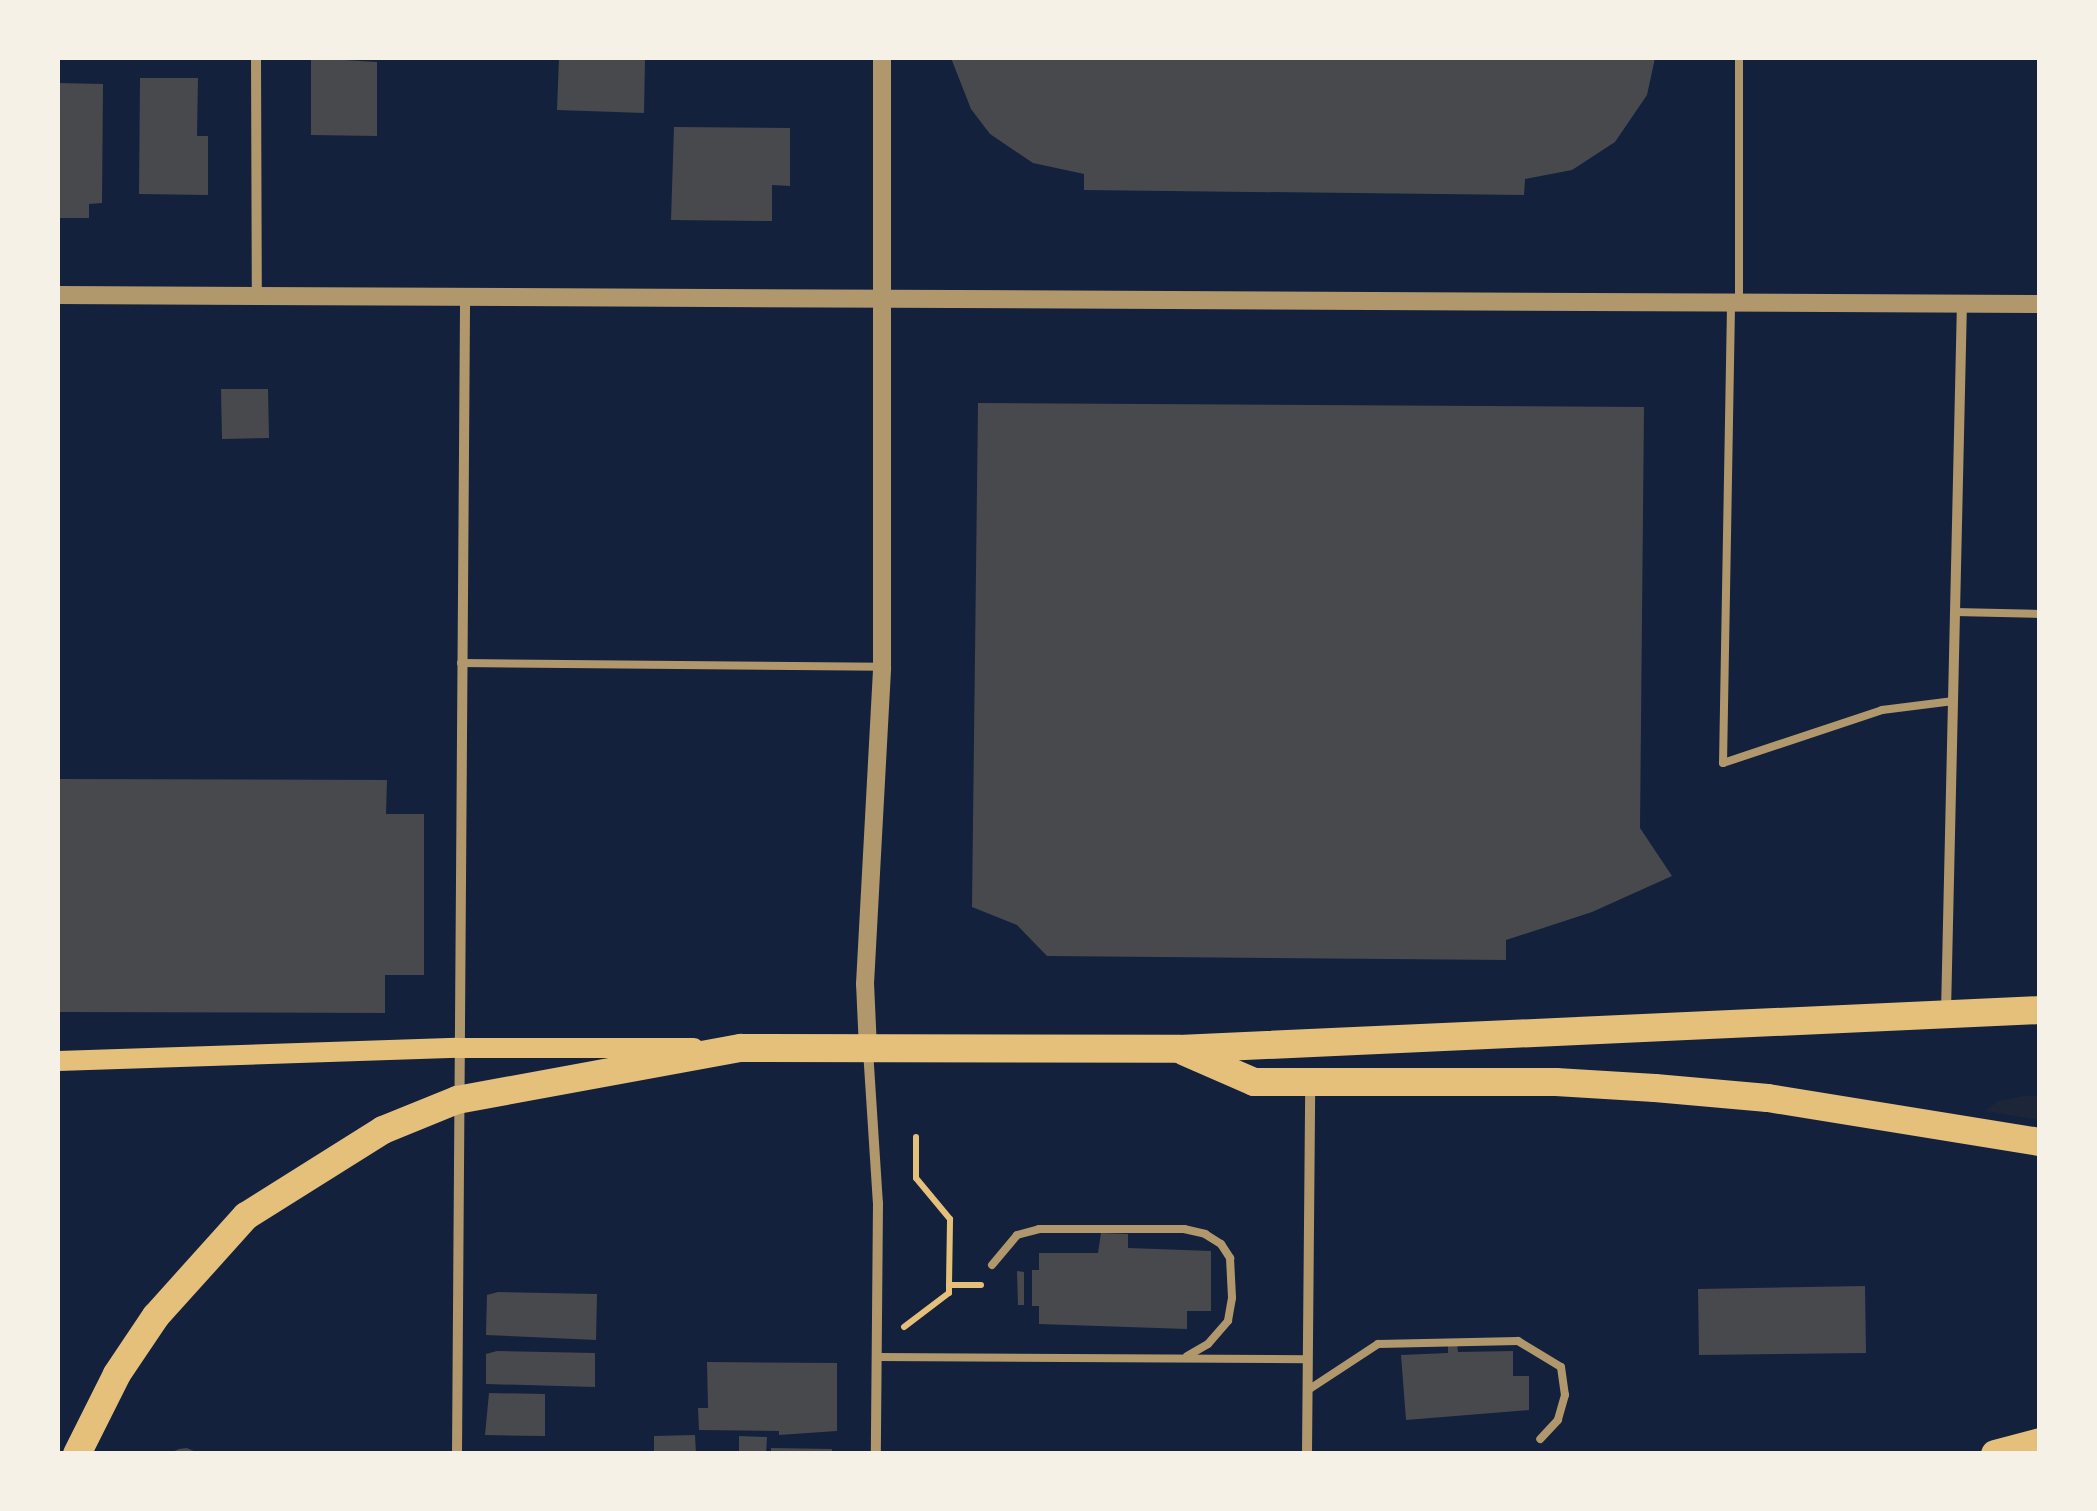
<!DOCTYPE html>
<html>
<head>
<meta charset="utf-8">
<style>
	body { margin:0 }
	#map { position:relative; width:2097px; height:1511px; overflow:hidden; background:#14213d; font-family:"Open Sans",sans-serif }
	div>[style] { position:absolute }
	.green>* { inset:0; background:#1d2539 }
	.building>* { inset:0; background:#48494c }
	.path>* { height:6px; margin:-3px; padding:0 3px; transform-origin:3px; border-radius:3px; background:#e5c07b }
	.service>* { height:8px; margin:-4px; padding:0 4px; transform-origin:4px; border-radius:4px; background:#b1986c }
	.minor>* { height:10px; margin:-5px; padding:0 5px; transform-origin:5px; border-radius:5px; background:#b1986c }
	.tertiary>* { height:18px; margin:-9px; padding:0 9px; transform-origin:9px; border-radius:9px; background:#b1986c }
	.secondary>* { height:20px; margin:-10px; padding:0 10px; transform-origin:10px; border-radius:10px; background:#e5c07b }
	.trunk>* { height:28px; margin:-14px; padding:0 14px; transform-origin:14px; border-radius:14px; background:#e5c07b }
	span { translate:-50% -50%; white-space:nowrap; text-align:center; line-height:1.15; -webkit-text-stroke:8px #f6f1e7; paint-order:stroke }
	.frame { position:absolute; inset:0; border:60px solid #f6f1e7; pointer-events:none }
</style>
</head>
<body>
<div id="map">
	<div class="green">
		<i style="clip-path:polygon(2024px 1096px,2039px 1096px,2039px 1120px,1985px 1111px,1998px 1101px)"></i>
	</div>
	<div class="building">
		<i style="clip-path:polygon(311px 58px,377px 62px,377px 136px,311px 135px)"></i>
		<i style="clip-path:polygon(559px 58px,645px 58px,644px 113px,557px 110px)"></i>
		<i style="clip-path:polygon(951px 58px,1655px 58px,1647px 95px,1615px 142px,1572px 170px,1525px 179px,1524px 195px,1084px 190px,1084px 174px,1033px 163px,990px 134px,971px 109px)"></i>
		<i style="clip-path:polygon(140px 78px,198px 78px,197px 136px,208px 136px,208px 195px,139px 194px)"></i>
		<i style="clip-path:polygon(58px 83px,103px 84px,102px 203px,89px 204px,89px 218px,58px 218px)"></i>
		<i style="clip-path:polygon(674px 127px,790px 128px,790px 186px,772px 185px,772px 221px,671px 220px)"></i>
		<i style="clip-path:polygon(221px 389px,268px 389px,269px 438px,222px 439px)"></i>
		<i style="clip-path:polygon(978px 403px,1644px 407px,1640px 828px,1672px 876px,1592px 912px,1506px 940px,1506px 960px,1047px 956px,1017px 925px,972px 907px)"></i>
		<i style="clip-path:polygon(58px 779px,387px 780px,386px 814px,424px 814px,424px 975px,385px 975px,385px 1013px,58px 1012px)"></i>
		<i style="clip-path:polygon(1101px 1233px,1128px 1234px,1128px 1248px,1211px 1251px,1211px 1311px,1187px 1311px,1187px 1329px,1039px 1324px,1039px 1306px,1032px 1306px,1032px 1270px,1039px 1270px,1039px 1253px,1098px 1253px)"></i>
		<i style="clip-path:polygon(1017px 1271px,1024px 1272px,1024px 1305px,1018px 1305px)"></i>
		<i style="clip-path:polygon(1865px 1286px,1866px 1353px,1699px 1355px,1698px 1289px)"></i>
		<i style="clip-path:polygon(498px 1292px,597px 1294px,596px 1340px,486px 1335px,487px 1295px)"></i>
		<i style="clip-path:polygon(1448px 1344px,1457px 1344px,1458px 1352px,1513px 1351px,1513px 1376px,1529px 1376px,1529px 1410px,1406px 1420px,1401px 1355px,1448px 1353px)"></i>
		<i style="clip-path:polygon(497px 1351px,595px 1353px,595px 1387px,486px 1384px,486px 1354px)"></i>
		<i style="clip-path:polygon(707px 1362px,837px 1363px,837px 1431px,779px 1435px,779px 1431px,699px 1430px,698px 1408px,708px 1408px)"></i>
		<i style="clip-path:polygon(489px 1393px,545px 1394px,545px 1436px,485px 1435px)"></i>
		<i style="clip-path:polygon(695px 1435px,696px 1454px,654px 1454px,654px 1436px)"></i>
		<i style="clip-path:polygon(739px 1436px,767px 1437px,766px 1454px,739px 1454px)"></i>
		<i style="clip-path:polygon(187px 1448px,200px 1454px,168px 1454px,179px 1449px)"></i>
		<i style="clip-path:polygon(771px 1448px,832px 1449px,832px 1454px,771px 1454px)"></i>
	</div>
	<div class="path">
		<i style="left:949px;top:1285px;width:32px"></i>
		<i style="left:904px;top:1327px;width:56px;rotate:-37.1deg"></i>
		<i style="left:949px;top:1293px;width:8px;rotate:-90deg"></i>
		<i style="left:949px;top:1285px;width:66px;rotate:-89.1deg"></i>
		<i style="left:950px;top:1219px;width:53px;rotate:-129.7deg"></i>
		<i style="left:916px;top:1178px;width:41px;rotate:-90deg"></i>
	</div>
	<div class="service">
		<i style="left:1739px;top:58px;width:243px;rotate:90deg"></i>
		<i style="left:1731px;top:306px;width:457px;rotate:91deg"></i>
		<i style="left:1723px;top:763px;width:168px;rotate:-18.4deg"></i>
		<i style="left:1882px;top:710px;width:72px;rotate:-7.2deg"></i>
		<i style="left:1955px;top:612px;width:85px;rotate:1.3deg"></i>
		<i style="left:461px;top:663px;width:421px;rotate:0.5deg"></i>
		<i style="left:992px;top:1265px;width:39px;rotate:-50deg"></i>
		<i style="left:1017px;top:1235px;width:23px;rotate:-15deg"></i>
		<i style="left:1039px;top:1229px;width:145px"></i>
		<i style="left:1184px;top:1229px;width:22px;rotate:13deg"></i>
		<i style="left:1205px;top:1234px;width:19px;rotate:32deg"></i>
		<i style="left:1221px;top:1244px;width:17px;rotate:57deg"></i>
		<i style="left:1230px;top:1258px;width:40px;rotate:87.1deg"></i>
		<i style="left:1232px;top:1298px;width:23px;rotate:100deg"></i>
		<i style="left:1228px;top:1321px;width:30px;rotate:131deg"></i>
		<i style="left:1208px;top:1344px;width:24px;rotate:150deg"></i>
		<i style="left:877px;top:1357px;width:431px;rotate:0.3deg"></i>
		<i style="left:1308px;top:1390px;width:84px;rotate:-33.3deg"></i>
		<i style="left:1378px;top:1344px;width:140px;rotate:-1.2deg"></i>
		<i style="left:1518px;top:1341px;width:50px;rotate:31.2deg"></i>
		<i style="left:1561px;top:1367px;width:28px;rotate:82deg"></i>
		<i style="left:1565px;top:1395px;width:26px;rotate:106deg"></i>
		<i style="left:1558px;top:1420px;width:26px;rotate:133deg"></i>
	</div>
	<div class="minor">
		<i style="left:256px;top:58px;width:239px;rotate:89.8deg"></i>
		<i style="left:1946px;top:1012px;width:708px;rotate:-88.71deg"></i>
		<i style="left:868px;top:1050px;width:153px;rotate:86.3deg"></i>
		<i style="left:878px;top:1203px;width:251px;rotate:90.5deg"></i>
		<i style="left:457px;top:1454px;width:1156px;rotate:-89.6deg"></i>
		<i style="left:1307px;top:1454px;width:368px;rotate:-89.5deg"></i>
	</div>
	<div class="tertiary">
		<i style="left:58px;top:295px;width:1982px;rotate:0.26deg"></i>
		<i style="left:868px;top:1049px;width:65px;rotate:-92.6deg"></i>
		<i style="left:865px;top:984px;width:317px;rotate:-86.9deg"></i>
		<i style="left:882px;top:667px;width:609px;rotate:-90deg"></i>
	</div>
	<div class="secondary">
		<i style="left:58px;top:1061px;width:399px;rotate:-1.9deg"></i>
		<i style="left:457px;top:1048px;width:237px"></i>
	</div>
	<div class="trunk">
		<i style="left:1185px;top:1052px;width:75px;rotate:23.5deg"></i>
		<i style="left:1254px;top:1082px;width:302px"></i>
		<i style="left:1556px;top:1082px;width:99px;rotate:3.5deg"></i>
		<i style="left:1655px;top:1088px;width:113px;rotate:5.1deg"></i>
		<i style="left:1768px;top:1098px;width:276px;rotate:9.2deg"></i>
		<i style="left:77px;top:1454px;width:89px;rotate:-63.4deg"></i>
		<i style="left:117px;top:1374px;width:70px;rotate:-56.1deg"></i>
		<i style="left:156px;top:1316px;width:135px;rotate:-48deg"></i>
		<i style="left:246px;top:1216px;width:162px;rotate:-32.1deg"></i>
		<i style="left:383px;top:1130px;width:80px;rotate:-22.1deg"></i>
		<i style="left:457px;top:1100px;width:289px;rotate:-10.4deg"></i>
		<i style="left:741px;top:1048px;width:438px;rotate:0.1deg"></i>
		<i style="left:1179px;top:1049px;width:862px;rotate:-2.59deg"></i>
		<i style="left:1995px;top:1454px;width:47px;rotate:-14.9deg"></i>
	</div>
	<div class="frame"></div>
</div>
</body>
</html>
